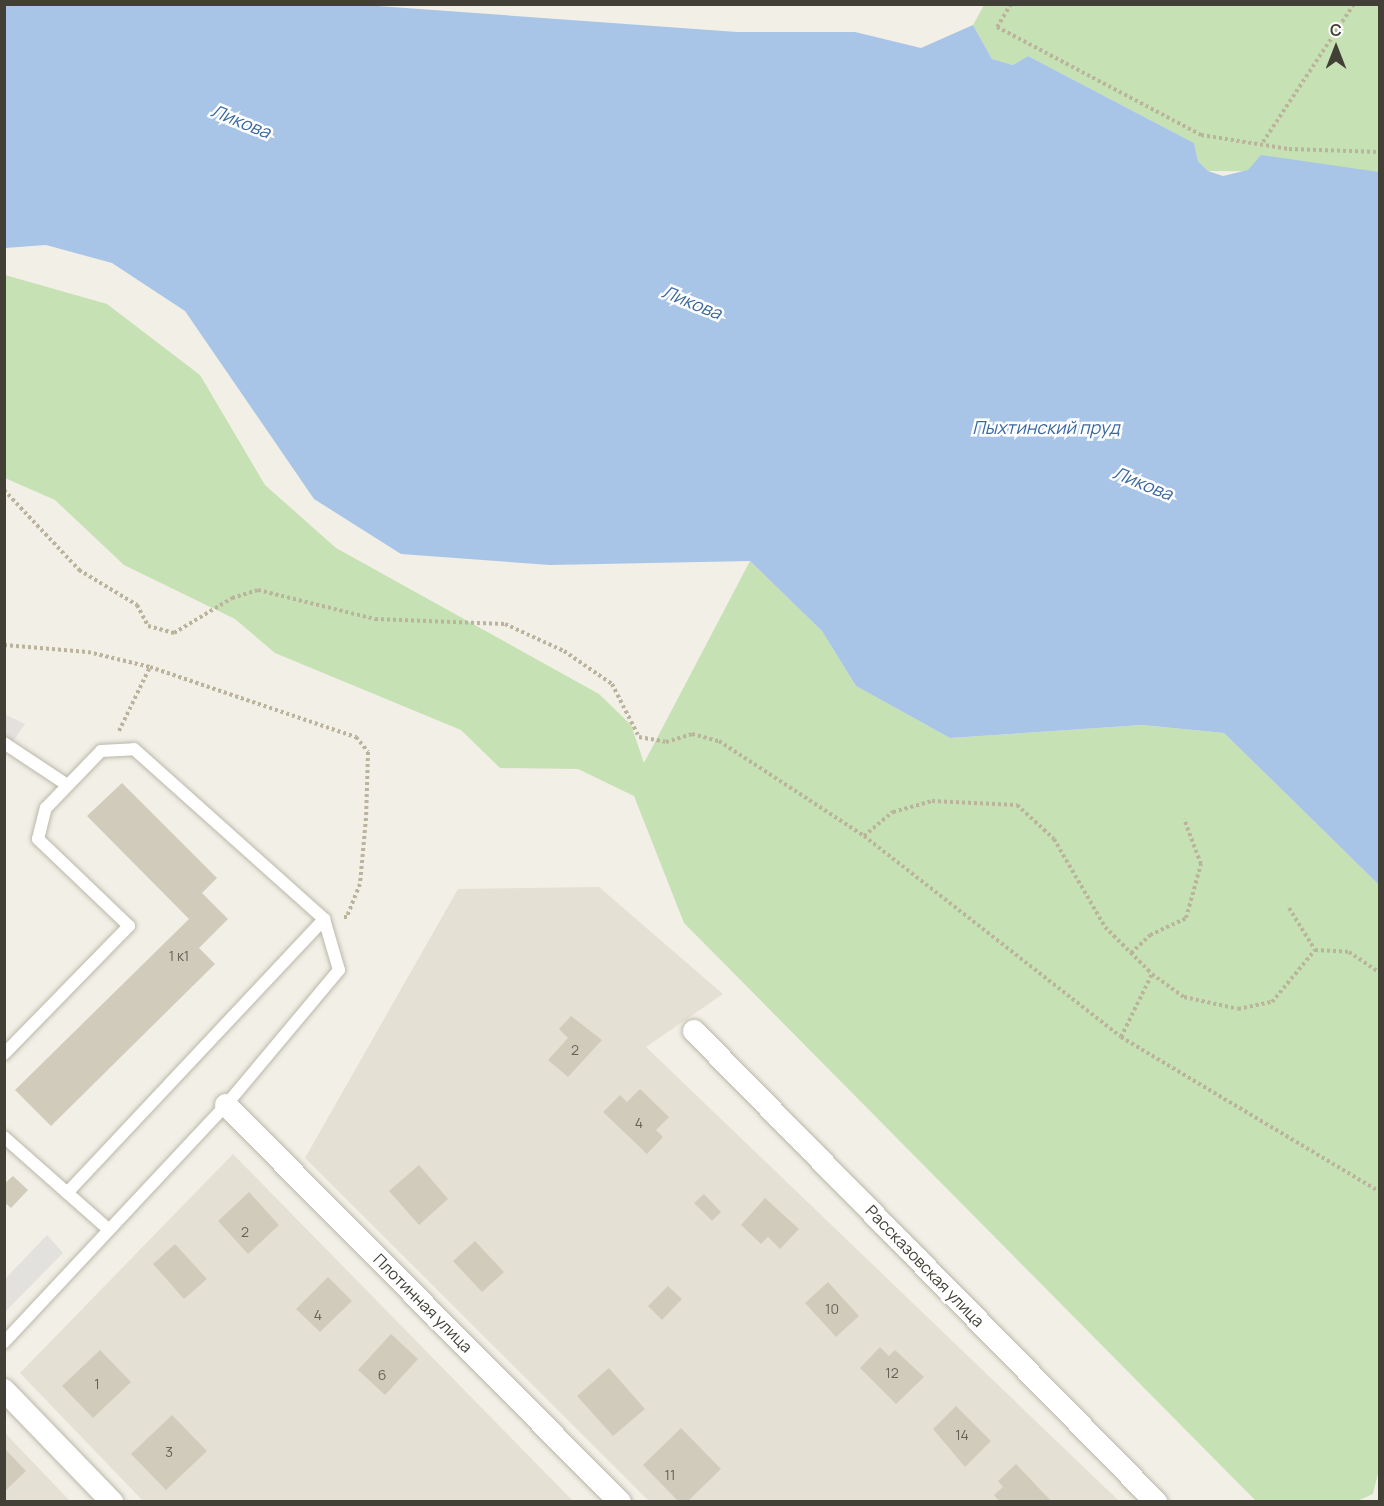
<!DOCTYPE html>
<html>
<head>
<meta charset="utf-8">
<style>
	body { margin:0 }
	#map { position:relative; width:1384px; height:1506px; overflow:hidden; background:#f1efe6; font-family:Manrope,sans-serif }
	div>[style] { position:absolute }
	.residential>* { inset:0; background:#e4e1d4 }
	.green>* { inset:0; background:#c6e1b3 }
	.parking>* { inset:0; background:#e2e1dd }
	.water>* { inset:0; background:#a8c5e7 }
	.building>* { inset:0; background:#d1cbbc }
	.path>* { height:4px; margin-top:-2px; transform-origin:0; background:repeating-linear-gradient(90deg,#bbb49c 0 3px,transparent 0 6px) }
	.roads { filter:drop-shadow(0 0 2px #bbb7a9) drop-shadow(0 0 2px #bbb7a9) }
	.lane>* { height:12px; margin:-6px; padding:0 6px; transform-origin:6px; border-radius:6px; background:#fff }
	.street>* { height:22px; margin:-11px; padding:0 11px; transform-origin:11px; border-radius:11px; background:#fff }
	span { translate:-50% -50%; white-space:nowrap; text-align:center; line-height:1.15; -webkit-text-stroke:5px #fff; paint-order:stroke }
	.number-label { font-size:14px; color:#666258 }
	.number-label span { -webkit-text-stroke-width:0 }
	.street-label { font-size:16px; color:#423f36 }
	.water-label { font-size:18px; color:#3c69a1; font-style:italic }
	.frame { position:absolute; inset:0; border:6px solid #423f36; pointer-events:none }
	.north { position:absolute; left:1306px; top:18px; width:60px; height:60px; -webkit-text-stroke:4px #fff; paint-order:stroke; rotate:0deg; font-size:16px; font-weight:700; line-height:24px; text-align:center; color:#423f36 }
	.north::after { content:''; display:block; margin:auto; width:21px; height:27px; background:#423f36; clip-path:polygon(50% 0,100% 100%,50% 72%,0 100%) }
</style>
</head>
<body>
<div id="map">
	<div class="residential">
		<i style="clip-path:polygon(599px 887px,723px 994px,646px 1047px,1119px 1501px,649px 1501px,305px 1158px,458px 889px)"></i>
		<i style="clip-path:polygon(233px 1154px,573px 1501px,143px 1501px,20px 1373px)"></i>
		<i style="clip-path:polygon(5px 1433px,70px 1501px,5px 1501px)"></i>
	</div>
	<div class="green">
		<i style="clip-path:polygon(984px 5px,1379px 5px,1379px 172px,1208px 171px,1198px 161px,1194px 143px,1028px 56px,1013px 65px,992px 59px,973px 25px)"></i>
		<i style="clip-path:polygon(5px 275px,107px 304px,200px 375px,265px 485px,336px 548px,599px 694px,631px 725px,644px 763px,750px 561px,822px 631px,856px 686px,950px 738px,1142px 725px,1224px 733px,1379px 885px,1380px 1465px,1373px 1494px,1357px 1501px,1256px 1501px,684px 923px,634px 796px,578px 769px,500px 768px,461px 730px,275px 653px,235px 619px,124px 565px,55px 500px,5px 478px)"></i>
	</div>
	<div class="parking">
		<i style="clip-path:polygon(4px 714px,25px 724px,10px 746px,5px 743px)"></i>
		<i style="clip-path:polygon(47px 1235px,63px 1253px,5px 1312px,5px 1279px)"></i>
	</div>
	<div class="water">
		<i style="clip-path:polygon(5px 4px,364px 5px,737px 32px,855px 32px,921px 48px,973px 25px,992px 59px,1013px 65px,1028px 56px,1194px 143px,1198px 161px,1208px 171px,1223px 176px,1248px 170px,1261px 155px,1379px 172px,1379px 885px,1224px 733px,1142px 725px,950px 738px,856px 686px,822px 631px,750px 561px,550px 565px,401px 554px,314px 499px,185px 311px,112px 263px,46px 245px,5px 248px)"></i>
	</div>
	<div class="building">
		<i style="clip-path:polygon(122px 783px,217px 878px,202px 893px,228px 919px,199px 948px,215px 964px,51px 1126px,15px 1090px,189px 919px,87px 816px)"></i>
		<i style="clip-path:polygon(571px 1016px,602px 1040px,568px 1077px,548px 1060px,568px 1038px,559px 1029px)"></i>
		<i style="clip-path:polygon(640px 1089px,669px 1117px,656px 1130px,663px 1137px,647px 1154px,603px 1112px,620px 1095px,627px 1102px)"></i>
		<i style="clip-path:polygon(419px 1165px,448px 1199px,419px 1225px,389px 1191px)"></i>
		<i style="clip-path:polygon(13px 1176px,28px 1190px,11px 1208px,4px 1202px,4px 1184px)"></i>
		<i style="clip-path:polygon(249px 1192px,279px 1225px,248px 1254px,218px 1221px)"></i>
		<i style="clip-path:polygon(704px 1194px,721px 1212px,712px 1221px,694px 1203px)"></i>
		<i style="clip-path:polygon(765px 1198px,799px 1229px,780px 1249px,768px 1237px,761px 1244px,741px 1225px)"></i>
		<i style="clip-path:polygon(475px 1241px,504px 1272px,482px 1292px,453px 1261px)"></i>
		<i style="clip-path:polygon(175px 1244px,207px 1279px,184px 1299px,153px 1264px)"></i>
		<i style="clip-path:polygon(328px 1277px,352px 1301px,320px 1332px,296px 1309px)"></i>
		<i style="clip-path:polygon(828px 1282px,859px 1316px,836px 1337px,805px 1303px)"></i>
		<i style="clip-path:polygon(668px 1286px,682px 1299px,662px 1320px,648px 1306px)"></i>
		<i style="clip-path:polygon(391px 1334px,418px 1359px,385px 1395px,358px 1370px)"></i>
		<i style="clip-path:polygon(880px 1347px,889px 1356px,895px 1350px,924px 1377px,896px 1404px,860px 1368px)"></i>
		<i style="clip-path:polygon(100px 1350px,131px 1382px,93px 1418px,62px 1386px)"></i>
		<i style="clip-path:polygon(609px 1368px,645px 1409px,613px 1436px,577px 1396px)"></i>
		<i style="clip-path:polygon(956px 1406px,991px 1441px,965px 1467px,933px 1429px)"></i>
		<i style="clip-path:polygon(172px 1415px,207px 1451px,166px 1490px,131px 1454px)"></i>
		<i style="clip-path:polygon(681px 1428px,721px 1469px,687px 1502px,679px 1502px,643px 1465px)"></i>
		<i style="clip-path:polygon(5px 1449px,26px 1471px,5px 1491px)"></i>
		<i style="clip-path:polygon(1016px 1464px,1052px 1502px,1000px 1502px,994px 1495px,1003px 1487px,998px 1481px)"></i>
	</div>
	<div class="path">
		<i style="left:1011px;top:4px;width:27px;rotate:121deg"></i>
		<i style="left:997px;top:27px;width:231px;rotate:27.9deg"></i>
		<i style="left:1201px;top:135px;width:89px;rotate:9deg"></i>
		<i style="left:1289px;top:149px;width:91px;rotate:1.9deg"></i>
		<i style="left:1263px;top:142px;width:165px;rotate:-56.6deg"></i>
		<i style="left:4px;top:490px;width:110px;rotate:46.8deg"></i>
		<i style="left:79px;top:570px;width:68px;rotate:31.1deg"></i>
		<i style="left:137px;top:605px;width:24px;rotate:62deg"></i>
		<i style="left:148px;top:626px;width:27px;rotate:15deg"></i>
		<i style="left:174px;top:633px;width:68px;rotate:-31.1deg"></i>
		<i style="left:232px;top:598px;width:27px;rotate:-17deg"></i>
		<i style="left:258px;top:590px;width:121px;rotate:13.9deg"></i>
		<i style="left:375px;top:619px;width:130px;rotate:2.2deg"></i>
		<i style="left:505px;top:624px;width:65px;rotate:24.6deg"></i>
		<i style="left:564px;top:651px;width:58px;rotate:34.5deg"></i>
		<i style="left:612px;top:684px;width:59px;rotate:63deg"></i>
		<i style="left:639px;top:737px;width:27px;rotate:10deg"></i>
		<i style="left:666px;top:742px;width:27px;rotate:-17deg"></i>
		<i style="left:692px;top:734px;width:28px;rotate:15deg"></i>
		<i style="left:719px;top:741px;width:173px;rotate:33.2deg"></i>
		<i style="left:864px;top:836px;width:326px;rotate:38deg"></i>
		<i style="left:1121px;top:1037px;width:302px;rotate:30.9deg"></i>
		<i style="left:4px;top:645px;width:84px;rotate:4.8deg"></i>
		<i style="left:88px;top:652px;width:64px;rotate:13.6deg"></i>
		<i style="left:150px;top:667px;width:218px;rotate:18.8deg"></i>
		<i style="left:356px;top:737px;width:19px;rotate:51deg"></i>
		<i style="left:368px;top:752px;width:66px;rotate:91.7deg"></i>
		<i style="left:366px;top:818px;width:66px;rotate:95.2deg"></i>
		<i style="left:360px;top:884px;width:35px;rotate:112deg"></i>
		<i style="left:347px;top:917px;width:5px;rotate:180deg"></i>
		<i style="left:119px;top:731px;width:71px;rotate:-64.2deg"></i>
		<i style="left:864px;top:836px;width:38px;rotate:-40deg"></i>
		<i style="left:893px;top:812px;width:41px;rotate:-15.8deg"></i>
		<i style="left:932px;top:801px;width:85px;rotate:2.7deg"></i>
		<i style="left:1017px;top:805px;width:50px;rotate:42.6deg"></i>
		<i style="left:1054px;top:839px;width:102px;rotate:59.9deg"></i>
		<i style="left:1105px;top:927px;width:66px;rotate:45deg"></i>
		<i style="left:1289px;top:908px;width:49px;rotate:58.2deg"></i>
		<i style="left:1315px;top:950px;width:34px;rotate:3deg"></i>
		<i style="left:1349px;top:952px;width:37px;rotate:34deg"></i>
		<i style="left:1131px;top:953px;width:26px;rotate:-43deg"></i>
		<i style="left:1150px;top:935px;width:40px;rotate:-25deg"></i>
		<i style="left:1186px;top:918px;width:56px;rotate:-74.5deg"></i>
		<i style="left:1201px;top:864px;width:48px;rotate:-110.7deg"></i>
		<i style="left:1121px;top:1037px;width:70px;rotate:-63.8deg"></i>
		<i style="left:1152px;top:974px;width:39px;rotate:36deg"></i>
		<i style="left:1184px;top:997px;width:55px;rotate:12.5deg"></i>
		<i style="left:1238px;top:1009px;width:35px;rotate:-12deg"></i>
		<i style="left:1272px;top:1002px;width:67px;rotate:-50.4deg"></i>
	</div>
	<div class="roads">
		<div class="lane">
			<i style="left:4px;top:743px;width:74px;rotate:33.5deg"></i>
			<i style="left:4px;top:1054px;width:179px;rotate:-45.7deg"></i>
			<i style="left:129px;top:926px;width:126px;rotate:-136.3deg"></i>
			<i style="left:38px;top:839px;width:32px;rotate:-76deg"></i>
			<i style="left:46px;top:808px;width:79px;rotate:-46deg"></i>
			<i style="left:101px;top:751px;width:33px;rotate:-3deg"></i>
			<i style="left:134px;top:749px;width:255px;rotate:41.8deg"></i>
			<i style="left:324px;top:919px;width:53px;rotate:73.6deg"></i>
			<i style="left:339px;top:970px;width:176px;rotate:129.9deg"></i>
			<i style="left:226px;top:1105px;width:325px;rotate:133.1deg"></i>
			<i style="left:4px;top:1137px;width:139px;rotate:41.5deg"></i>
			<i style="left:67px;top:1193px;width:376px;rotate:-46.8deg"></i>
		</div>
		<div class="street">
			<i style="left:694px;top:1031px;width:660px;rotate:45.55deg"></i>
			<i style="left:226px;top:1105px;width:559px;rotate:45.22deg"></i>
			<i style="left:4px;top:1390px;width:156px;rotate:46deg"></i>
		</div>
	</div>
	<div class="number-label">
		<span style="left:179px;top:956px">1 к1</span>
		<span style="left:575px;top:1050px">2</span>
		<span style="left:639px;top:1123px">4</span>
		<span style="left:245px;top:1232px">2</span>
		<span style="left:832px;top:1309px">10</span>
		<span style="left:318px;top:1315px">4</span>
		<span style="left:892px;top:1373px">12</span>
		<span style="left:382px;top:1375px">6</span>
		<span style="left:97px;top:1384px">1</span>
		<span style="left:962px;top:1435px">14</span>
		<span style="left:169px;top:1452px">3</span>
		<span style="left:670px;top:1475px">11</span>
	</div>
	<div class="street-label">
		<span style="left:925px;top:1266px;rotate:46deg">Рассказовская улица</span>
		<span style="left:423px;top:1303px;rotate:45deg">Плотинная улица</span>
	</div>
	<div class="water-label">
		<span style="left:241px;top:121px;rotate:22deg">Ликова</span>
		<span style="left:692px;top:302px;rotate:22deg">Ликова</span>
		<span style="left:1046px;top:427px">Пыхтинский пруд</span>
		<span style="left:1143px;top:483px;rotate:22deg">Ликова</span>
	</div>
	<div class="frame"></div>
	<div class="north">С</div>
</div>
</body>
</html>
